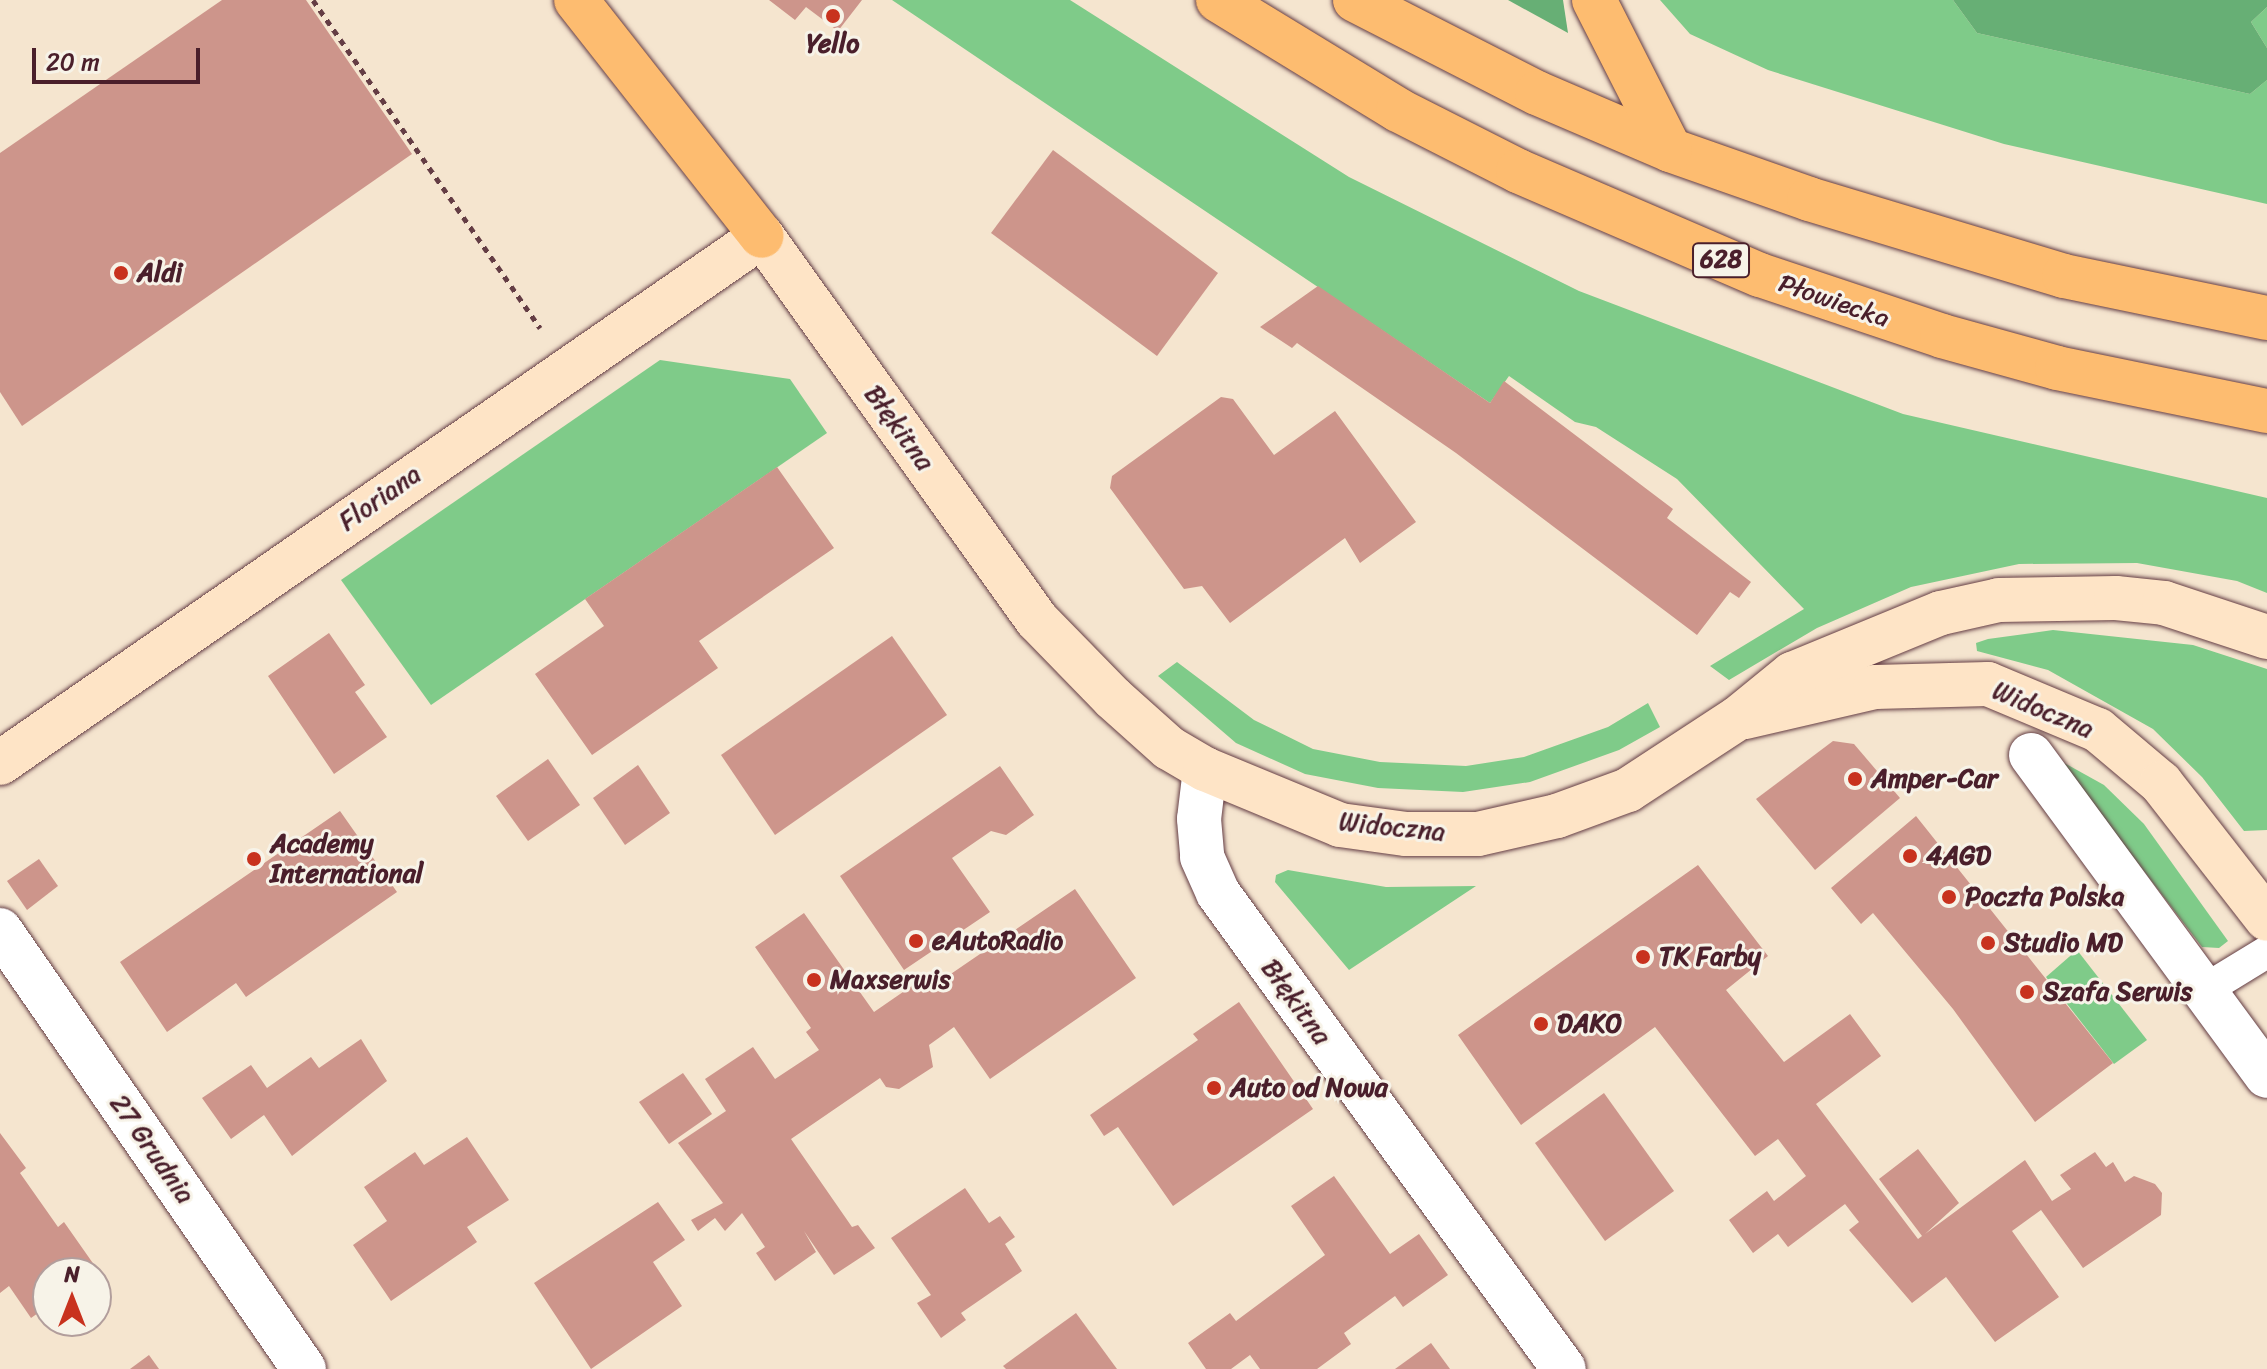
<!DOCTYPE html>
<html>
<head>
<meta charset="utf-8">
<style>
	body { margin:0 }
	#map { position:relative; width:2267px; height:1369px; overflow:hidden; background:#f5e5cf; font-family:Sriracha,sans-serif }
	div>[style] { position:absolute }
	.green>* { inset:0; background:#7fcb89 }
	.forest>* { inset:0; background:#67af75 }
	.building>* { inset:0; background:#cd958b }
	.path>* { height:5px; margin-top:-2.5px; transform-origin:0; background:repeating-linear-gradient(90deg,#643d44 0 6px,transparent 0 12px) }
	.roads { filter:drop-shadow(0 0 2px #643d44) drop-shadow(0 0 2px #643d44) }
	.lane>* { height:32px; margin:-16px; padding:0 16px; transform-origin:16px; border-radius:16px; background:#fff }
	.street>* { height:44px; margin:-22px; padding:0 22px; transform-origin:22px; border-radius:22px; background:#fff }
	.secondary>* { height:44px; margin:-22px; padding:0 22px; transform-origin:22px; border-radius:22px; background:#fee4c6 }
	.primary>* { height:44px; margin:-22px; padding:0 22px; transform-origin:22px; border-radius:22px; background:#fdbc70 }
	.dots>* { width:22px; height:22px; translate:-50% -50%; box-sizing:border-box; border:4px solid #f7f3e8; border-radius:50% }
	span { translate:-50% -50%; white-space:nowrap; text-align:center; line-height:1.15; -webkit-text-stroke:6px #f7f3e8; paint-order:stroke }
	.shield-label span { padding:2px 6px; background:#f7f3e8; border:2px solid; border-radius:6px; -webkit-text-stroke-width:0 }
	.shield-label { font-size:24px; color:#4a1f2b; font-weight:700 }
	.poi-label { font-size:26px; color:#4a1f2b; font-weight:700 }
	.left { translate:0 -50%; text-align:left }
	.street-label { font-size:26px; color:#4a1f2b }
	.north { position:absolute; left:32px; top:1257px; width:80px; height:80px; box-sizing:border-box; background:#f7f3e8; border:2px solid #b29e9c; border-radius:50%; rotate:0deg; font-size:22px; font-weight:700; line-height:32px; text-align:center; color:#4a1f2b }
	.north::after { content:''; display:block; margin:auto; width:28px; height:36px; background:#c8321e; clip-path:polygon(50% 0,100% 100%,50% 72%,0 100%) }
	.scale { position:absolute; left:32px; top:48px; width:168px; height:36px; box-sizing:border-box; border:4px solid #4a1f2b; border-top:0; padding-left:10px; font-size:24px; line-height:28px; white-space:nowrap; color:#4a1f2b; -webkit-text-stroke:6px #f7f3e8; paint-order:stroke }
</style>
</head>
<body>
<div id="map">
	<div class="green">
		<i style="clip-path:polygon(892px 0,1070px 0,1349px 177px,1579px 291px,1903px 414px,2267px 498px,2267px 593px,2237px 581px,2137px 563px,2019px 564px,1911px 587px,1817px 628px,1729px 680px,1710px 666px,1804px 609px,1677px 479px,1596px 427px,1575px 422px,1509px 376px,1490px 403px)"></i>
		<i style="clip-path:polygon(1660px 0,1953px 0,1977px 33px,2250px 94px,2267px 80px,2267px 204px,2004px 144px,1768px 70px,1690px 34px)"></i>
		<i style="clip-path:polygon(2267px 7px,2267px 48px,2251px 22px)"></i>
		<i style="clip-path:polygon(660px 360px,790px 379px,827px 433px,431px 705px,341px 580px)"></i>
		<i style="clip-path:polygon(2053px 630px,2193px 645px,2267px 669px,2267px 830px,2244px 831px,2202px 777px,2153px 729px,2048px 670px,1977px 651px,1976px 643px,1988px 639px)"></i>
		<i style="clip-path:polygon(1177px 662px,1254px 720px,1313px 749px,1380px 762px,1466px 766px,1524px 757px,1608px 727px,1648px 703px,1660px 727px,1619px 750px,1530px 782px,1463px 792px,1378px 788px,1305px 774px,1236px 743px,1158px 676px)"></i>
		<i style="clip-path:polygon(2059px 760px,2104px 785px,2144px 824px,2228px 941px,2219px 948px,2202px 947px)"></i>
		<i style="clip-path:polygon(1288px 870px,1386px 887px,1476px 886px,1349px 970px,1275px 882px,1276px 875px)"></i>
		<i style="clip-path:polygon(2077px 950px,2147px 1040px,2114px 1064px,2046px 977px)"></i>
	</div>
	<div class="forest">
		<i style="clip-path:polygon(1508px 0,1563px 0,1568px 33px)"></i>
		<i style="clip-path:polygon(1953px 0,2267px 0,2267px 7px,2251px 22px,2267px 48px,2267px 80px,2250px 94px,1977px 33px)"></i>
	</div>
	<div class="building">
		<i style="clip-path:polygon(222px 0,306px 0,412px 154px,22px 426px,0 392px,0 153px)"></i>
		<i style="clip-path:polygon(769px 0,862px 0,838px 31px,806px 7px,795px 20px)"></i>
		<i style="clip-path:polygon(1053px 150px,1218px 273px,1157px 356px,991px 233px)"></i>
		<i style="clip-path:polygon(1318px 286px,1490px 403px,1504px 381px,1673px 509px,1667px 518px,1751px 582px,1739px 598px,1730px 592px,1697px 635px,1456px 453px,1297px 343px,1292px 348px,1260px 327px)"></i>
		<i style="clip-path:polygon(1221px 397px,1233px 399px,1274px 455px,1335px 411px,1416px 522px,1360px 563px,1345px 538px,1230px 623px,1202px 586px,1184px 589px,1110px 488px,1112px 476px)"></i>
		<i style="clip-path:polygon(777px 467px,834px 548px,699px 641px,718px 668px,592px 755px,535px 674px,604px 626px,585px 599px)"></i>
		<i style="clip-path:polygon(329px 633px,365px 685px,355px 692px,387px 737px,334px 774px,268px 676px)"></i>
		<i style="clip-path:polygon(892px 636px,947px 715px,775px 835px,721px 755px)"></i>
		<i style="clip-path:polygon(1833px 741px,1854px 744px,1900px 798px,1815px 870px,1756px 799px)"></i>
		<i style="clip-path:polygon(548px 759px,580px 805px,528px 841px,496px 796px)"></i>
		<i style="clip-path:polygon(638px 765px,670px 813px,625px 845px,593px 798px)"></i>
		<i style="clip-path:polygon(1000px 766px,1034px 815px,1006px 835px,991px 831px,952px 858px,990px 912px,904px 970px,840px 876px)"></i>
		<i style="clip-path:polygon(340px 811px,397px 892px,246px 997px,236px 983px,167px 1032px,120px 962px)"></i>
		<i style="clip-path:polygon(1916px 816px,2113px 1063px,2035px 1122px,1953px 1009px,1873px 913px,1861px 924px,1831px 888px)"></i>
		<i style="clip-path:polygon(39px 859px,58px 886px,27px 910px,7px 881px)"></i>
		<i style="clip-path:polygon(1698px 865px,1768px 956px,1726px 990px,1784px 1062px,1850px 1014px,1881px 1056px,1816px 1104px,1918px 1239px,1922px 1236px,1879px 1179px,1918px 1149px,1959px 1203px,1925px 1234px,2025px 1160px,2052px 1201px,2071px 1189px,2060px 1175px,2095px 1152px,2106px 1167px,2113px 1162px,2125px 1182px,2134px 1176px,2155px 1184px,2162px 1193px,2161px 1215px,2083px 1268px,2041px 1210px,2012px 1231px,2059px 1297px,1995px 1342px,1946px 1277px,1912px 1303px,1849px 1230px,1859px 1222px,1845px 1204px,1788px 1247px,1778px 1234px,1753px 1253px,1729px 1220px,1767px 1191px,1774px 1201px,1806px 1176px,1778px 1139px,1755px 1156px,1655px 1027px,1521px 1125px,1458px 1035px)"></i>
		<i style="clip-path:polygon(1075px 889px,1136px 978px,990px 1079px,954px 1027px,929px 1045px,933px 1067px,899px 1089px,886px 1087px,880px 1078px,791px 1139px,852px 1227px,858px 1225px,875px 1248px,834px 1275px,804px 1231px,816px 1252px,775px 1281px,756px 1253px,765px 1247px,742px 1213px,725px 1231px,715px 1218px,698px 1231px,691px 1220px,723px 1203px,678px 1143px,726px 1111px,705px 1079px,753px 1047px,775px 1079px,819px 1050px,806px 1032px,811px 1028px,755px 947px,804px 913px,874px 1012px,916px 983px,923px 993px)"></i>
		<i style="clip-path:polygon(1239px 1002px,1313px 1109px,1173px 1206px,1118px 1127px,1104px 1136px,1090px 1115px,1198px 1040px,1193px 1034px)"></i>
		<i style="clip-path:polygon(361px 1039px,387px 1081px,292px 1156px,264px 1115px,231px 1139px,202px 1098px,251px 1065px,267px 1088px,311px 1057px,319px 1068px)"></i>
		<i style="clip-path:polygon(683px 1073px,712px 1114px,669px 1144px,639px 1102px)"></i>
		<i style="clip-path:polygon(1604px 1093px,1674px 1191px,1605px 1241px,1535px 1143px)"></i>
		<i style="clip-path:polygon(0 1133px,26px 1168px,20px 1173px,58px 1227px,64px 1222px,97px 1269px,48px 1273px,48px 1306px,31px 1318px,9px 1286px,0 1293px)"></i>
		<i style="clip-path:polygon(467px 1137px,509px 1200px,467px 1227px,477px 1242px,391px 1301px,353px 1245px,387px 1221px,364px 1187px,415px 1152px,424px 1165px)"></i>
		<i style="clip-path:polygon(1334px 1176px,1390px 1254px,1419px 1234px,1448px 1275px,1403px 1307px,1395px 1296px,1344px 1333px,1351px 1344px,1317px 1369px,1260px 1369px,1250px 1355px,1231px 1369px,1206px 1369px,1188px 1343px,1230px 1313px,1236px 1321px,1325px 1255px,1291px 1206px)"></i>
		<i style="clip-path:polygon(965px 1188px,989px 1223px,1000px 1216px,1015px 1237px,1005px 1244px,1022px 1271px,961px 1313px,966px 1320px,941px 1338px,917px 1303px,931px 1295px,891px 1238px)"></i>
		<i style="clip-path:polygon(658px 1202px,685px 1240px,653px 1262px,682px 1306px,591px 1369px,534px 1283px)"></i>
		<i style="clip-path:polygon(1076px 1313px,1117px 1369px,1006px 1369px,1003px 1366px)"></i>
		<i style="clip-path:polygon(1431px 1343px,1450px 1369px,1395px 1369px)"></i>
		<i style="clip-path:polygon(149px 1355px,159px 1369px,130px 1369px)"></i>
	</div>
	<div class="path">
		<i style="left:313px;top:0;width:399px;rotate:55.3deg"></i>
	</div>
	<div class="roads">
		<div class="lane">
			<i style="left:2203px;top:991px;width:75px;rotate:-31.4deg"></i>
		</div>
		<div class="street">
			<i style="left:2031px;top:755px;width:398px;rotate:53.7deg"></i>
			<i style="left:1205px;top:769px;width:50px;rotate:96.8deg"></i>
			<i style="left:1199px;top:819px;width:38px;rotate:85deg"></i>
			<i style="left:1202px;top:857px;width:39px;rotate:66deg"></i>
			<i style="left:1218px;top:893px;width:588px;rotate:53.99deg"></i>
			<i style="left:0;top:930px;width:534px;rotate:55.3deg"></i>
		</div>
		<div class="secondary">
			<i style="left:1745px;top:717px;width:133px;rotate:-13deg"></i>
			<i style="left:1875px;top:687px;width:113px;rotate:-1.5deg"></i>
			<i style="left:1988px;top:684px;width:119px;rotate:22.7deg"></i>
			<i style="left:2098px;top:730px;width:82px;rotate:40.1deg"></i>
			<i style="left:2161px;top:783px;width:172px;rotate:52.1deg"></i>
			<i style="left:0;top:763px;width:926px;rotate:-34.67deg"></i>
			<i style="left:762px;top:236px;width:472px;rotate:54.4deg"></i>
			<i style="left:1037px;top:620px;width:109px;rotate:45.7deg"></i>
			<i style="left:1113px;top:698px;width:75px;rotate:41.8deg"></i>
			<i style="left:1169px;top:748px;width:42px;rotate:30.3deg"></i>
			<i style="left:1205px;top:769px;width:146px;rotate:22.5deg"></i>
			<i style="left:1340px;top:825px;width:67px;rotate:7.8deg"></i>
			<i style="left:1406px;top:834px;width:72px"></i>
			<i style="left:1478px;top:834px;width:81px;rotate:-12.8deg"></i>
			<i style="left:1557px;top:816px;width:76px;rotate:-20.1deg"></i>
			<i style="left:1628px;top:790px;width:131px;rotate:-33.2deg"></i>
			<i style="left:1738px;top:718px;width:70px;rotate:-39.2deg"></i>
			<i style="left:1792px;top:674px;width:161px;rotate:-22.3deg"></i>
			<i style="left:1941px;top:613px;width:59px;rotate:-12.6deg"></i>
			<i style="left:1999px;top:600px;width:117px;rotate:-1deg"></i>
			<i style="left:2116px;top:598px;width:48px;rotate:5.9deg"></i>
			<i style="left:2164px;top:603px;width:108px;rotate:18.3deg"></i>
		</div>
		<div class="primary">
			<i style="left:576px;top:0;width:300px;rotate:51.8deg"></i>
			<i style="left:1218px;top:0;width:211px;rotate:31.4deg"></i>
			<i style="left:1398px;top:110px;width:135px;rotate:26.9deg"></i>
			<i style="left:1518px;top:171px;width:263px;rotate:23.3deg"></i>
			<i style="left:1760px;top:275px;width:192px;rotate:18.5deg"></i>
			<i style="left:1942px;top:336px;width:119px;rotate:15.5deg"></i>
			<i style="left:2057px;top:368px;width:214px;rotate:11.6deg"></i>
			<i style="left:1355px;top:0;width:204px;rotate:27.1deg"></i>
			<i style="left:1537px;top:93px;width:145px;rotate:23.2deg"></i>
			<i style="left:1670px;top:150px;width:147px;rotate:19.4deg"></i>
			<i style="left:1809px;top:199px;width:266px;rotate:16.8deg"></i>
			<i style="left:2064px;top:276px;width:207px;rotate:11.7deg"></i>
			<i style="left:1594px;top:0;width:168px;rotate:63.1deg"></i>
		</div>
	</div>
	<div class="dots">
		<i style="left:833px;top:16px;background:#c8321e"></i>
		<i style="left:121px;top:273px;background:#c8321e"></i>
		<i style="left:1855px;top:779px;background:#c8321e"></i>
		<i style="left:1910px;top:856px;background:#c8321e"></i>
		<i style="left:254px;top:859px;background:#c8321e"></i>
		<i style="left:1949px;top:897px;background:#c8321e"></i>
		<i style="left:916px;top:941px;background:#c8321e"></i>
		<i style="left:1988px;top:943px;background:#c8321e"></i>
		<i style="left:1643px;top:957px;background:#c8321e"></i>
		<i style="left:814px;top:980px;background:#c8321e"></i>
		<i style="left:2027px;top:992px;background:#c8321e"></i>
		<i style="left:1541px;top:1024px;background:#c8321e"></i>
		<i style="left:1214px;top:1088px;background:#c8321e"></i>
	</div>
	<div class="shield-label">
		<span style="left:1721px;top:260px">628</span>
	</div>
	<div class="poi-label">
		<span style="left:833px;top:44px">Yello</span>
		<span class="left" style="left:137px;top:273px">Aldi</span>
		<span class="left" style="left:1871px;top:779px">Amper-Car</span>
		<span class="left" style="left:270px;top:859px">Academy<br>International</span>
		<span class="left" style="left:1926px;top:856px">4AGD</span>
		<span class="left" style="left:1965px;top:897px">Poczta Polska</span>
		<span class="left" style="left:932px;top:941px">eAutoRadio</span>
		<span class="left" style="left:2004px;top:943px">Studio MD</span>
		<span class="left" style="left:1659px;top:957px">TK Farby</span>
		<span class="left" style="left:830px;top:980px">Maxserwis</span>
		<span class="left" style="left:2043px;top:992px">Szafa Serwis</span>
		<span class="left" style="left:1557px;top:1024px">DAKO</span>
		<span class="left" style="left:1230px;top:1088px">Auto od Nowa</span>
	</div>
	<div class="street-label">
		<span style="left:1834px;top:301px;rotate:19deg">Płowiecka</span>
		<span style="left:899px;top:428px;rotate:54deg">Błękitna</span>
		<span style="left:380px;top:498px;rotate:-35deg">Floriana</span>
		<span style="left:2043px;top:710px;rotate:23deg">Widoczna</span>
		<span style="left:1392px;top:827px;rotate:6deg">Widoczna</span>
		<span style="left:1296px;top:1002px;rotate:54deg">Błękitna</span>
		<span style="left:152px;top:1149px;rotate:55deg">27 Grudnia</span>
	</div>
	<div class="north">N</div>
	<div class="scale">20 m</div>
</div>
</body>
</html>
